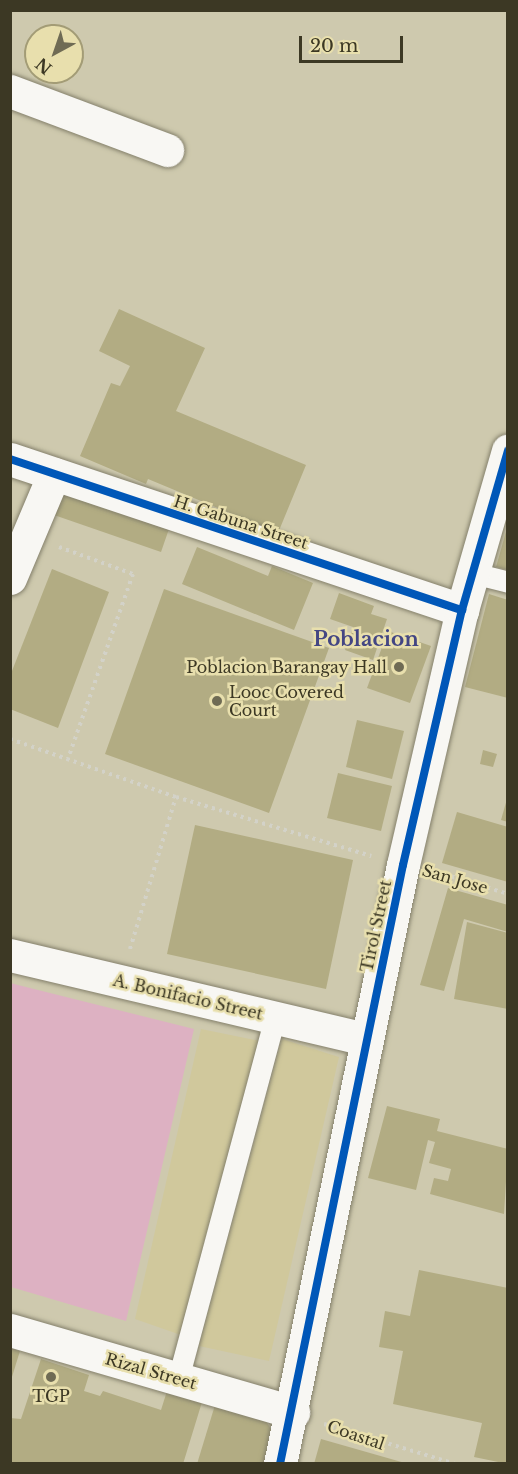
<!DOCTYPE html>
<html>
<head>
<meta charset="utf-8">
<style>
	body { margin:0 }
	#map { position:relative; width:518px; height:1474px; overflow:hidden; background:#cec9ae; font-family:"Libre Baskerville",serif }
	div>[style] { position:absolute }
	.built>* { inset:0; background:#d0c89c }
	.green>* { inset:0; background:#ddb1c2 }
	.building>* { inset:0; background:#b2ac83 }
	.path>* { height:4px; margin-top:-2px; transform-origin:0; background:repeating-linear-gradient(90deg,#d3d2c8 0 3px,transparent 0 7.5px) }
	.roads { filter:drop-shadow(0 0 2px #84806b) drop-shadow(0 0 2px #84806b) }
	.lane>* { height:21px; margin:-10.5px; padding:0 10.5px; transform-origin:10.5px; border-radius:10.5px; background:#f8f7f3 }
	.street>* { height:33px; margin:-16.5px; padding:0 16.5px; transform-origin:16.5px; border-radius:16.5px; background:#f8f7f3 }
	.cycleway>* { height:8px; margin:-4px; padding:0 4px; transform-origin:4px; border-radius:4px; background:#0057b8 }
	.dots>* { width:16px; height:16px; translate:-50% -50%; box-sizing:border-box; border:3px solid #e8dfad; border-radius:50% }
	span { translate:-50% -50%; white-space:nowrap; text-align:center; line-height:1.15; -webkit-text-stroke:5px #e8dfad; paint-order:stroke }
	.street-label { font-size:16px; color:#3c3824 }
	.poi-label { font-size:16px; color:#3c3824 }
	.right { translate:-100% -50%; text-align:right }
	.left { translate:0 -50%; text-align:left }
	.quarter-label { font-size:20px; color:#434683; font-weight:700 }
	.frame { position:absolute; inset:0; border:12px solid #3c3824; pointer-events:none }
	.north { position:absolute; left:24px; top:24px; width:60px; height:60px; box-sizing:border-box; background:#e8dfad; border:2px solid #a39c76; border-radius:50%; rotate:220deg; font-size:16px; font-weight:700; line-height:24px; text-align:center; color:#3c3824 }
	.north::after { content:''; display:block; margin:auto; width:21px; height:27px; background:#6f6b54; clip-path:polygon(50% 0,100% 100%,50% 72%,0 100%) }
	.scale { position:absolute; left:299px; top:36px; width:104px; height:27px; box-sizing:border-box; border:3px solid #3c3824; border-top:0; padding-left:8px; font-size:18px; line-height:21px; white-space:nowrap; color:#3c3824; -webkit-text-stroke:4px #e8dfad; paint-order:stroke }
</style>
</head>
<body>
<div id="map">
	<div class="built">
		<i style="clip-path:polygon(201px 1029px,260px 1041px,181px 1335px,135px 1319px)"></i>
		<i style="clip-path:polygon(282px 1039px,339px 1057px,269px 1361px,199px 1346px)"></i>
	</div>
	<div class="green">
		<i style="clip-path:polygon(10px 983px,194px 1029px,126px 1321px,11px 1287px)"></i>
	</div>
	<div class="building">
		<i style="clip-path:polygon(119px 309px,205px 348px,176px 411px,306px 465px,278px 533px,148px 479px,146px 484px,80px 456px,111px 383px,120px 386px,130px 366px,99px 351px)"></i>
		<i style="clip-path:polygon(63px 489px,170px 526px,161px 552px,54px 515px)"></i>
		<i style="clip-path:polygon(507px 528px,508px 528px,508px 570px,496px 567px)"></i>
		<i style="clip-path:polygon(197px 547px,268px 576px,272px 566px,313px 583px,294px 630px,182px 584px)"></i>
		<i style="clip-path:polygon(52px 569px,109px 592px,58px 728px,10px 709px,10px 676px)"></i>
		<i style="clip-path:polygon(164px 589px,329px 648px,269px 813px,105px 754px)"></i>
		<i style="clip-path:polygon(339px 593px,374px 606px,371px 614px,387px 619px,373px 660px,345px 650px,353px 627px,330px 619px)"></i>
		<i style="clip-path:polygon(489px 594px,508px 600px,508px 698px,465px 687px)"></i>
		<i style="clip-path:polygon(388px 631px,431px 646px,410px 703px,367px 688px)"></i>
		<i style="clip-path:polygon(357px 720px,404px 731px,392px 779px,346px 767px)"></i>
		<i style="clip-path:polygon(483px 750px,497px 754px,493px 767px,480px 764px)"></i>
		<i style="clip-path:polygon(338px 773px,392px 786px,381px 831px,327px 818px)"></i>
		<i style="clip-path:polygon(507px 799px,508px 799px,508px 822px,501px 820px)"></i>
		<i style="clip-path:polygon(457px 812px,508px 827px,508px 882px,442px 863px)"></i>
		<i style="clip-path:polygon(195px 825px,353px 860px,326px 989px,167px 954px)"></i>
		<i style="clip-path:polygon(448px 888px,508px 905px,508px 932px,464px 919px,444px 991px,420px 985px)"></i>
		<i style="clip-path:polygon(467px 922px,508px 933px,508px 1009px,454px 999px)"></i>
		<i style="clip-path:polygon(387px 1106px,440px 1119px,437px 1131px,508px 1149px,504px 1214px,430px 1194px,434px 1178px,448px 1181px,451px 1169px,429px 1163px,435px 1142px,428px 1140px,416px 1190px,368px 1178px)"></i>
		<i style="clip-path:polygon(419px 1270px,508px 1288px,508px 1464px,474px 1457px,482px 1423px,393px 1404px,403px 1351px,379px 1347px,385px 1311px,410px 1316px)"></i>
		<i style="clip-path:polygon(10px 1348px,20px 1351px,11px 1380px,10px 1380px)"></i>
		<i style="clip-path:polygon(41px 1359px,89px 1375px,84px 1391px,100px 1396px,103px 1391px,161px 1410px,167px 1391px,202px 1402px,183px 1464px,10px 1464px,10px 1418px,21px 1419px)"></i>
		<i style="clip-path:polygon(215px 1405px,266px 1421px,279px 1442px,272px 1464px,197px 1464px)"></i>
		<i style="clip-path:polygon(321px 1439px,405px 1463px,405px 1464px,314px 1464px)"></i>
	</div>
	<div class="path">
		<i style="left:59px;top:547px;width:79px;rotate:20deg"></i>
		<i style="left:133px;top:574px;width:196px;rotate:109.4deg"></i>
		<i style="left:10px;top:739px;width:176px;rotate:19.3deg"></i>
		<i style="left:176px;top:797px;width:204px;rotate:16.8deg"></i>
		<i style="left:437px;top:872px;width:74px;rotate:17.2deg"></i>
		<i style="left:130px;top:949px;width:159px;rotate:-73.2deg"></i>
		<i style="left:324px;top:1424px;width:138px;rotate:16.9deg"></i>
	</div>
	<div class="roads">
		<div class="lane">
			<i style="left:473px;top:573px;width:36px;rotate:14deg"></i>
			<i style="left:178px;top:1379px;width:375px;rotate:-75deg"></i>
		</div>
		<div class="street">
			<i style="left:10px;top:91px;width:168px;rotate:20.6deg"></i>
			<i style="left:10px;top:459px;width:477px;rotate:18.5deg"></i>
			<i style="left:10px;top:578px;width:113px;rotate:-67.1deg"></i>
			<i style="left:10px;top:955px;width:365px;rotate:13.3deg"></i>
			<i style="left:10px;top:1330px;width:295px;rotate:16.2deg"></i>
			<i style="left:280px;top:1464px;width:611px;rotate:-78.4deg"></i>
			<i style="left:403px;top:865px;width:262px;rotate:-77deg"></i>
			<i style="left:462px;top:610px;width:166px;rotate:-73.9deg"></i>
		</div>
	</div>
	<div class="cycleway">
		<i style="left:10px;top:459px;width:477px;rotate:18.5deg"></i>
		<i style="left:280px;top:1464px;width:611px;rotate:-78.4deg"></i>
		<i style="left:403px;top:865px;width:262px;rotate:-77deg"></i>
		<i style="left:462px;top:610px;width:166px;rotate:-73.9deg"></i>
	</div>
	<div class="dots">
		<i style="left:399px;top:667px;background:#6f6b54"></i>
		<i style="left:217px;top:701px;background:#6f6b54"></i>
		<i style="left:51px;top:1377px;background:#6f6b54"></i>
	</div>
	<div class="street-label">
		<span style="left:241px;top:522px;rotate:18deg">H. Gabuna Street</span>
		<span style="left:455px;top:879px;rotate:16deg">San Jose</span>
		<span style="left:376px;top:926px;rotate:-78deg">Tirol Street</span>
		<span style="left:188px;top:997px;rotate:13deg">A. Bonifacio Street</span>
		<span style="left:151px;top:1371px;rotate:16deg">Rizal Street</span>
		<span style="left:356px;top:1435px;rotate:19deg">Coastal</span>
	</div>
	<div class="poi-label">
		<span class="right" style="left:387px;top:667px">Poblacion Barangay Hall</span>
		<span class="left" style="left:229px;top:701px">Looc Covered<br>Court</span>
		<span style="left:51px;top:1396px">TGP</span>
	</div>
	<div class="quarter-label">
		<span style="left:366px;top:639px">Poblacion</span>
	</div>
	<div class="frame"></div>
	<div class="north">N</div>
	<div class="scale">20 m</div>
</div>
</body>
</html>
